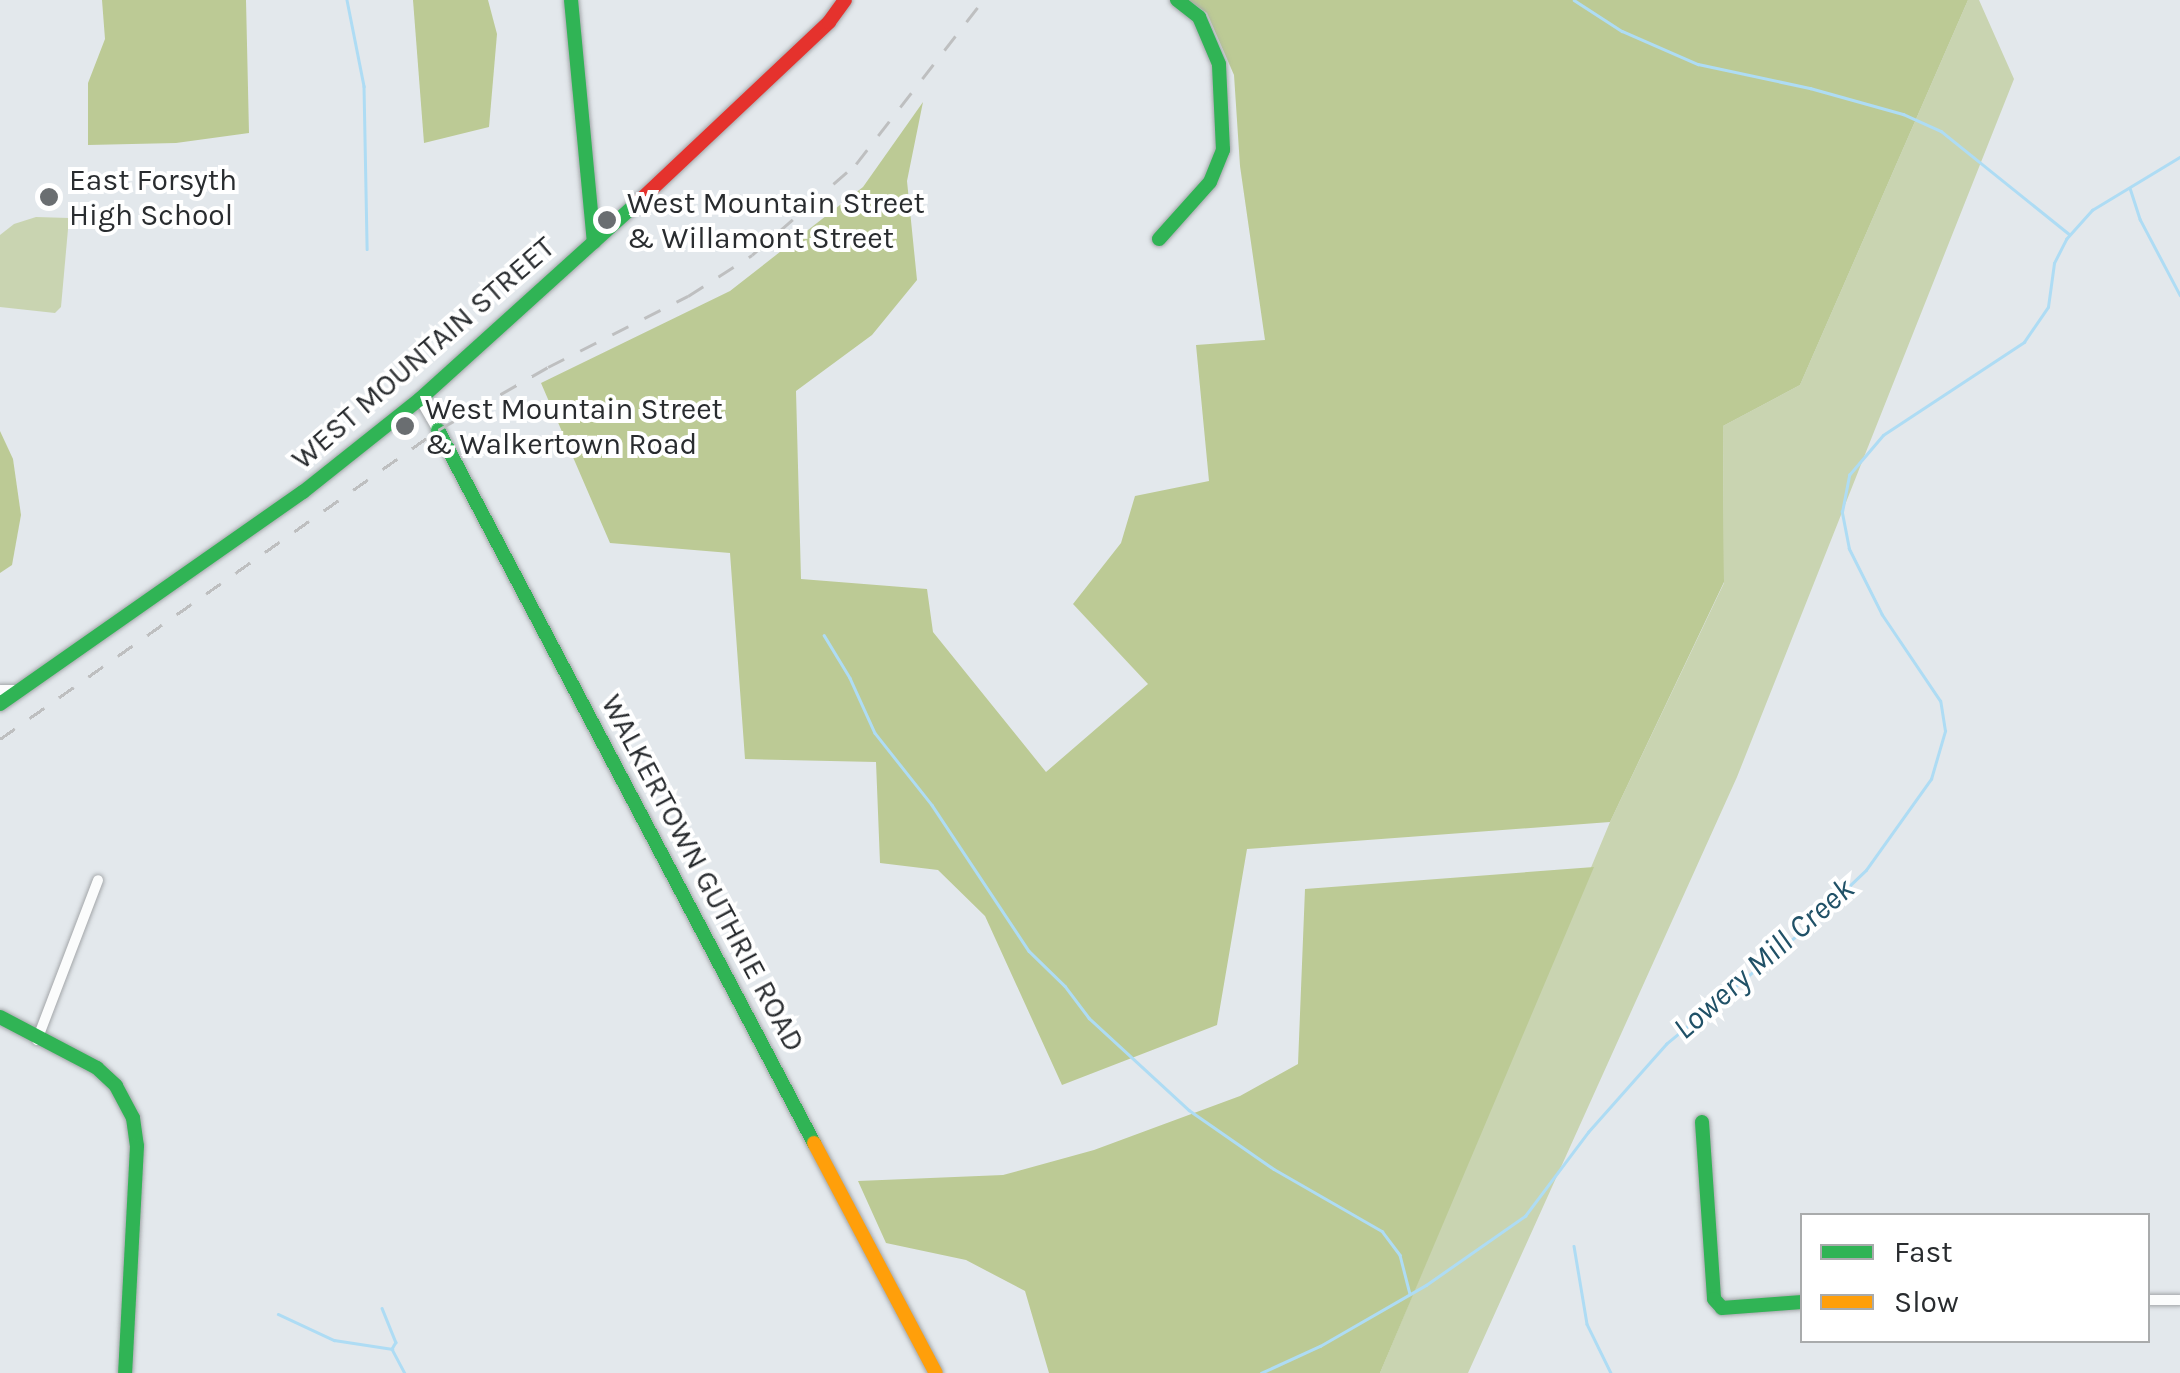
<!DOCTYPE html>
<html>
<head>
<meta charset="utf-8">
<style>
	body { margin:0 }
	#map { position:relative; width:2180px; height:1373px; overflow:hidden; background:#e3e8ec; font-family:Karla,sans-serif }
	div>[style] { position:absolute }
	.green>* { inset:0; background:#c9d4b1 }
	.forest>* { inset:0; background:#bcca95 }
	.stream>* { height:2.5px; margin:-1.25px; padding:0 1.25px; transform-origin:1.25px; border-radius:1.25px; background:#aedcf4 }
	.roads { filter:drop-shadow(0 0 2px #a3a6a9) drop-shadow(0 0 2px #a3a6a9) }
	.street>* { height:10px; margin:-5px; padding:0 5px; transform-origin:5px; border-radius:5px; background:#fbfcfc }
	.fast>* { height:14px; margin:-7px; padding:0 7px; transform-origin:7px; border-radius:7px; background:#30b455 }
	.slow>* { height:14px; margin:-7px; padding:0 7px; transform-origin:7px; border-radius:7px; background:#ff9f0a }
	.jam>* { height:14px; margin:-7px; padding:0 7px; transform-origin:7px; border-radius:7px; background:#e5322d }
	.rail>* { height:2.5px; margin-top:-1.25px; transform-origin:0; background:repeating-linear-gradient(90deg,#bebfc0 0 18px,transparent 0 36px) }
	.dots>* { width:28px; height:28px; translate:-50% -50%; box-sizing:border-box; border:5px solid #fff; border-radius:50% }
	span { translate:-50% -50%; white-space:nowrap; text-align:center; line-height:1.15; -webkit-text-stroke:8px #fff; paint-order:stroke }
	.poi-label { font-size:30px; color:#292c2f }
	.left { translate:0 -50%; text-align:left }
	.street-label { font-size:30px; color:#292c2f }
	.water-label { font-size:32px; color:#205167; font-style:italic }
	.legend { position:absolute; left:1800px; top:1213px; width:350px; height:130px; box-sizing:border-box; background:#fff; border:2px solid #a9abac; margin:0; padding:12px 18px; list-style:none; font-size:30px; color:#292c2f }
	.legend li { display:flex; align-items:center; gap:20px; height:50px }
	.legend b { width:50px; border:2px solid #a9abac }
</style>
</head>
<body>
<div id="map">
	<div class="green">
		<i style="clip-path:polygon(1968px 0,1979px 0,2014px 79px,1737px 777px,1468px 1373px,1380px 1373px,1610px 822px,1724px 583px,1723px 426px,1800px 385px)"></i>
		<i style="clip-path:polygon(36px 217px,69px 218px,61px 307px,55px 313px,0 307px,0 235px,14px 224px)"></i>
	</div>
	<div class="forest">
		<i style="clip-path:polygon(102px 0,246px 0,249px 133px,176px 143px,88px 145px,88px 83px,105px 39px)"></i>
		<i style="clip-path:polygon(413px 0,488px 0,497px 34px,489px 127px,424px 143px)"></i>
		<i style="clip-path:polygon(1188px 0,1968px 0,1800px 385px,1723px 426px,1724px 582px,1610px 822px,1247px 849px,1217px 1025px,1062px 1085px,985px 916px,938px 870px,880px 863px,876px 762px,745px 759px,730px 553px,610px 543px,541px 383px,730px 291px,863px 187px,923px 102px,907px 181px,917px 280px,872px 335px,796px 391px,801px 579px,927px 589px,933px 632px,1046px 772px,1148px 684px,1073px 604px,1121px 543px,1135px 496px,1209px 481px,1196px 345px,1265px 340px,1240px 166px,1234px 75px,1207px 13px)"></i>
		<i style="clip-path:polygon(0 431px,13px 459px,21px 515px,12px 565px,0 573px)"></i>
		<i style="clip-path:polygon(1594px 867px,1380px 1373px,1049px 1373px,1025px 1291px,966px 1260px,886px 1243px,858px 1181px,1003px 1175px,1094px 1150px,1240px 1096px,1298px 1064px,1305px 889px)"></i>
	</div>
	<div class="stream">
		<i style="left:347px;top:0;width:88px;rotate:78.8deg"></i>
		<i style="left:364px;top:86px;width:163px;rotate:88.9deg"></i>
		<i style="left:1574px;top:0;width:57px;rotate:32.9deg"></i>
		<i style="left:1622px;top:31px;width:83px;rotate:23.5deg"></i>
		<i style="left:1698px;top:64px;width:115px;rotate:12.1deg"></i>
		<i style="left:1810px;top:88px;width:97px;rotate:15.6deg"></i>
		<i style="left:1903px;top:114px;width:42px;rotate:24.1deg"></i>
		<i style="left:1941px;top:131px;width:164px;rotate:38.8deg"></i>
		<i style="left:2130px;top:188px;width:33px;rotate:72deg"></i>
		<i style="left:2140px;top:219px;width:86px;rotate:62.2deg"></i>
		<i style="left:824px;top:635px;width:50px;rotate:58.8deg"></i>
		<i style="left:850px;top:678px;width:60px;rotate:65.6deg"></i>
		<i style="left:875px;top:733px;width:92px;rotate:51.6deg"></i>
		<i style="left:932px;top:805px;width:175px;rotate:56.4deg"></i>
		<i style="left:1029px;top:951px;width:50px;rotate:44.2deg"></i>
		<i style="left:1065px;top:986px;width:40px;rotate:53deg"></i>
		<i style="left:1089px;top:1018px;width:136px;rotate:42.6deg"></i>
		<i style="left:1189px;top:1110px;width:103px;rotate:34.8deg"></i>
		<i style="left:1274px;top:1169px;width:125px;rotate:29.9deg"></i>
		<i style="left:1382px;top:1231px;width:30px;rotate:53deg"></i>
		<i style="left:1400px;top:1255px;width:40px;rotate:75.6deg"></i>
		<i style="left:1574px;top:1246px;width:79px;rotate:80.5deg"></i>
		<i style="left:1587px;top:1324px;width:55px;rotate:63.9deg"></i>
		<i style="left:382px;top:1308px;width:37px;rotate:68deg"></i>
		<i style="left:396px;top:1342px;width:8px;rotate:120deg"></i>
		<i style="left:392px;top:1349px;width:27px;rotate:62deg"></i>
		<i style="left:278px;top:1314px;width:62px;rotate:24.9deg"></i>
		<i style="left:334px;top:1340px;width:59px;rotate:8.8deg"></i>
		<i style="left:1261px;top:1373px;width:65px;rotate:-24.6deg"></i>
		<i style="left:1320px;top:1346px;width:122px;rotate:-29.9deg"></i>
		<i style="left:1426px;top:1285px;width:121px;rotate:-34.9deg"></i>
		<i style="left:1525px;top:1216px;width:105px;rotate:-53.1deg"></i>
		<i style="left:1588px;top:1132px;width:118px;rotate:-48.4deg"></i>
		<i style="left:1666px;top:1044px;width:177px;rotate:-39.7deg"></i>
		<i style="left:1802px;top:931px;width:88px;rotate:-43.6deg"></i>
		<i style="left:1866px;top:870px;width:112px;rotate:-54.5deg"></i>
		<i style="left:1931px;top:779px;width:50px;rotate:-73.7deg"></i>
		<i style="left:1945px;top:731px;width:30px;rotate:-99deg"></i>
		<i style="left:1940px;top:701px;width:104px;rotate:-124deg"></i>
		<i style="left:1882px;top:615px;width:74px;rotate:-116.6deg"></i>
		<i style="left:1849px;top:549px;width:38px;rotate:-101deg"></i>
		<i style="left:1842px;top:512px;width:38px;rotate:-79deg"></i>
		<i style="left:1849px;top:475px;width:52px;rotate:-49.6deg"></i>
		<i style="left:1883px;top:435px;width:169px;rotate:-33.4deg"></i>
		<i style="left:2024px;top:342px;width:42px;rotate:-55.6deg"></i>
		<i style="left:2048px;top:307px;width:44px;rotate:-82.2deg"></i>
		<i style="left:2054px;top:263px;width:27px;rotate:-63deg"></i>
		<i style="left:2066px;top:239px;width:39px;rotate:-48deg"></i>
		<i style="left:2092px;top:210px;width:103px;rotate:-31.1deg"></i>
	</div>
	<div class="roads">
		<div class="street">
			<i style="left:420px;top:399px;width:36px;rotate:60deg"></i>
			<i style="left:0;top:690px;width:19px"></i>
			<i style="left:37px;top:1040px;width:171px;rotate:-69.1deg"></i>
			<i style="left:2148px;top:1300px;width:32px"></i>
		</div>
		<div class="fast">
			<i style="left:571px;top:0;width:243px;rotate:84.6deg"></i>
			<i style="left:1159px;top:239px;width:76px;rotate:-48.2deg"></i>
			<i style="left:1210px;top:182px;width:35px;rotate:-68deg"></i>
			<i style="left:1223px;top:150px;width:86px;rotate:-92.7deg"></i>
			<i style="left:1219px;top:64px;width:51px;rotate:-113.1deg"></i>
			<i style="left:1199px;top:17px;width:28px;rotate:-142deg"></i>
			<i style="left:438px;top:430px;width:806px;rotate:62.2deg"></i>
			<i style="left:0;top:704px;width:370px;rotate:-35deg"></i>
			<i style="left:303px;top:492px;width:149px;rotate:-38.5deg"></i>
			<i style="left:420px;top:399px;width:290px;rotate:-42.1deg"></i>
			<i style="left:0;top:1017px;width:110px;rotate:27.7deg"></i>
			<i style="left:97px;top:1068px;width:26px;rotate:43deg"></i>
			<i style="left:116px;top:1086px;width:36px;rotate:62deg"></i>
			<i style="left:133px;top:1118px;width:28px;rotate:82deg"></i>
			<i style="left:137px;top:1146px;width:227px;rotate:93deg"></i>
			<i style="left:1702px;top:1122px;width:177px;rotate:86.1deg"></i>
			<i style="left:1714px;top:1299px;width:12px;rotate:48deg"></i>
			<i style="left:1722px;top:1308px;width:80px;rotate:-4.3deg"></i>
		</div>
		<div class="slow">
			<i style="left:814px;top:1143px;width:260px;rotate:62.1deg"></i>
		</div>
		<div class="jam">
			<i style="left:635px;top:205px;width:267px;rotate:-43.3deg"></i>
			<i style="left:829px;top:22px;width:27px;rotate:-54deg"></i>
		</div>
	</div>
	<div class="rail">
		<i style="left:0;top:739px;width:536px;rotate:-35.2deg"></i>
		<i style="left:438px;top:430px;width:127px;rotate:-29.8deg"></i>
		<i style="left:548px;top:367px;width:157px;rotate:-26.9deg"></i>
		<i style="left:688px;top:296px;width:76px;rotate:-32.6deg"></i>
		<i style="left:752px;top:255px;width:138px;rotate:-41.2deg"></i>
		<i style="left:856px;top:164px;width:207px;rotate:-52.2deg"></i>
	</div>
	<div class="dots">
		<i style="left:49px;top:197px;background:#6a6e71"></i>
		<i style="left:607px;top:220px;background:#6a6e71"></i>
		<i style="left:405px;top:426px;background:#6a6e71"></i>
	</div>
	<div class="poi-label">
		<span class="left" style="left:69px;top:197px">East Forsyth<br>High School</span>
		<span class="left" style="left:627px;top:220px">West Mountain Street<br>&amp; Willamont Street</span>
		<span class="left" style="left:425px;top:426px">West Mountain Street<br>&amp; Walkertown Road</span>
	</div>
	<div class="street-label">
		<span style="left:423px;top:353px;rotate:-41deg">WEST MOUNTAIN STREET</span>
		<span style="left:703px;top:873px;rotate:62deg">WALKERTOWN GUTHRIE ROAD</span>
	</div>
	<div class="water-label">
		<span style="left:1764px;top:959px;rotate:-41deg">Lowery Mill Creek</span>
	</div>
	<ul class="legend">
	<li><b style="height:12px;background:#30b455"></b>Fast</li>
	<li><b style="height:12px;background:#ff9f0a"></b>Slow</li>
	</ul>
</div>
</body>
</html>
